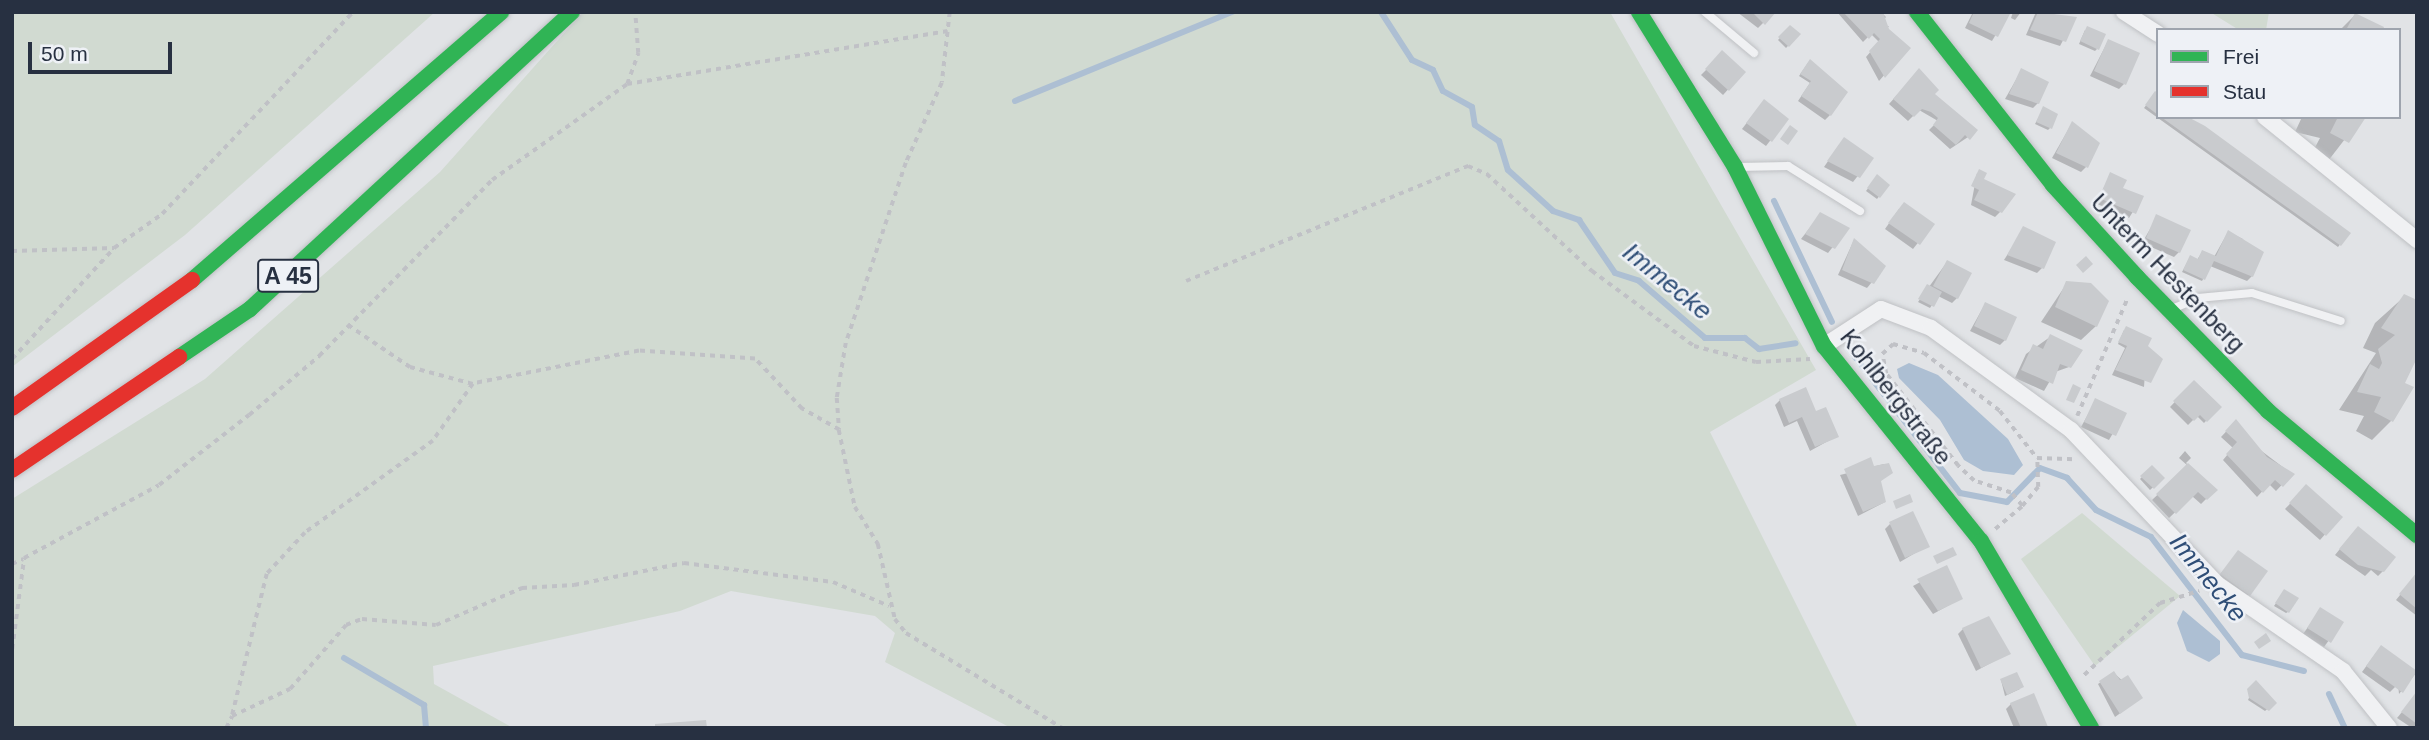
<!DOCTYPE html>
<html>
<head>
<meta charset="utf-8">
<style>
	body { margin:0 }
	#map { position:relative; width:2429px; height:740px; overflow:hidden; background:#e1e3e6; font-family:Arial,sans-serif }
	div>[style] { position:absolute }
	.green>* { inset:0; background:#d1dad1 }
	.water>* { inset:0; background:#adbfd3 }
	.shadow>* { inset:0; background:#0003 }
	.stream>* { height:6px; margin:-3px; padding:0 3px; transform-origin:3px; border-radius:3px; background:#adbfd3 }
	.building>* { inset:0; background:#c9cbce }
	.path>* { height:3.5px; margin-top:-1.75px; transform-origin:0; background:repeating-linear-gradient(90deg,#c0c1c6 0 5px,transparent 0 10px) }
	.roads { filter:drop-shadow(0 0 2px #bfc1c4) drop-shadow(0 0 2px #bfc1c4) }
	.lane>* { height:8px; margin:-4px; padding:0 4px; transform-origin:4px; border-radius:4px; background:#f0f1f3 }
	.street>* { height:16px; margin:-8px; padding:0 8px; transform-origin:8px; border-radius:8px; background:#f0f1f3 }
	.fast>* { height:16px; margin:-8px; padding:0 8px; transform-origin:8px; border-radius:8px; background:#30b455 }
	.jam>* { height:16px; margin:-8px; padding:0 8px; transform-origin:8px; border-radius:8px; background:#e5322d }
	span { translate:-50% -50%; white-space:nowrap; text-align:center; line-height:1.15; -webkit-text-stroke:5px #eef1f6; paint-order:stroke }
	.shield-label span { padding:2px 5px; background:#eef1f6; border:2px solid; border-radius:5px; -webkit-text-stroke-width:0 }
	.shield-label { font-size:23px; color:#273041; font-weight:700 }
	.street-label { font-size:24px; color:#273041 }
	.water-label { font-size:26px; color:#2f4e77; font-style:italic }
	.frame { position:absolute; inset:0; border:14px solid #273041; pointer-events:none }
	.legend { position:absolute; left:2156px; top:28px; width:245px; height:91px; box-sizing:border-box; background:#eef1f6; border:2px solid #9ea4ae; margin:0; padding:9px 12px; list-style:none; font-size:21px; color:#273041 }
	.legend li { display:flex; align-items:center; gap:14px; height:35px }
	.legend b { width:35px; border:2px solid #9ea4ae }
	.scale { position:absolute; left:28px; top:42px; width:144px; height:32px; box-sizing:border-box; border:4px solid #273041; border-top:0; padding-left:9px; font-size:21px; line-height:24px; white-space:nowrap; color:#273041; -webkit-text-stroke:5px #eef1f6; paint-order:stroke }
</style>
</head>
<body>
<div id="map">
	<div class="green">
		<i style="clip-path:polygon(12px 12px,435px 12px,185px 235px,12px 367px)"></i>
		<i style="clip-path:polygon(583px 12px,1610px 12px,1816px 370px,1710px 432px,1858px 728px,1011px 728px,885px 662px,895px 633px,875px 616px,731px 591px,680px 611px,433px 666px,434px 684px,513px 728px,12px 728px,12px 499px,205px 379px,440px 172px)"></i>
		<i style="clip-path:polygon(2210px 12px,2269px 12px,2266px 30px,2239px 30px)"></i>
		<i style="clip-path:polygon(2082px 513px,2180px 596px,2095px 666px,2021px 559px)"></i>
	</div>
	<div class="water">
		<i style="clip-path:polygon(1909px 363px,1938px 375px,2008px 439px,2023px 465px,2014px 475px,1983px 471px,1964px 460px,1940px 420px,1899px 378px,1897px 369px)"></i>
		<i style="clip-path:polygon(2183px 610px,2220px 641px,2220px 654px,2209px 662px,2187px 651px,2177px 623px)"></i>
	</div>
	<div class="shadow">
		<i style="clip-path:polygon(1737px 12px,1774px 12px,1758px 28px)"></i>
		<i style="clip-path:polygon(1837px 12px,1881px 12px,1886px 17px,1877px 27px,1889px 26px,1882px 34px,1908px 48px,1879px 81px,1866px 57px,1879px 42px,1871px 34px,1863px 42px)"></i>
		<i style="clip-path:polygon(1973px 12px,2009px 12px,1992px 41px,1965px 28px)"></i>
		<i style="clip-path:polygon(2013px 12px,2021px 12px,2015px 20px,2011px 18px)"></i>
		<i style="clip-path:polygon(2036px 12px,2075px 18px,2060px 46px,2026px 35px)"></i>
		<i style="clip-path:polygon(2355px 15px,2381px 30px,2340px 30px)"></i>
		<i style="clip-path:polygon(1790px 27px,1798px 35px,1786px 48px,1778px 40px)"></i>
		<i style="clip-path:polygon(2085px 30px,2097px 49px,2095px 51px,2079px 44px)"></i>
		<i style="clip-path:polygon(2108px 41px,2124px 84px,2119px 89px,2090px 76px)"></i>
		<i style="clip-path:polygon(1723px 53px,1744px 72px,1723px 95px,1701px 75px)"></i>
		<i style="clip-path:polygon(1808px 63px,1830px 115px,1825px 120px,1798px 101px,1810px 83px,1799px 76px)"></i>
		<i style="clip-path:polygon(2021px 71px,2038px 103px,2033px 108px,2005px 99px)"></i>
		<i style="clip-path:polygon(1915px 75px,1927px 101px,1971px 135px,1950px 149px,1929px 130px,1938px 121px,1919px 110px,1908px 121px,1889px 104px)"></i>
		<i style="clip-path:polygon(2155px 94px,2158px 117px,2188px 117px,2349px 233px,2338px 247px,2144px 108px)"></i>
		<i style="clip-path:polygon(1759px 107px,1787px 119px,1766px 146px,1742px 129px)"></i>
		<i style="clip-path:polygon(2043px 109px,2050px 128px,2048px 130px,2035px 124px)"></i>
		<i style="clip-path:polygon(2302px 117px,2362px 117px,2328px 161px,2312px 153px,2320px 138px,2295px 132px)"></i>
		<i style="clip-path:polygon(2072px 123px,2086px 167px,2081px 172px,2052px 158px)"></i>
		<i style="clip-path:polygon(1839px 145px,1871px 159px,1853px 182px,1824px 167px)"></i>
		<i style="clip-path:polygon(1977px 173px,1979px 187px,2001px 211px,1995px 217px,1971px 205px)"></i>
		<i style="clip-path:polygon(2111px 175px,2121px 189px,2142px 197px,2129px 218px,2095px 203px)"></i>
		<i style="clip-path:polygon(1875px 179px,1888px 185px,1877px 199px,1866px 191px)"></i>
		<i style="clip-path:polygon(1899px 209px,1932px 225px,1913px 249px,1885px 229px)"></i>
		<i style="clip-path:polygon(2157px 217px,2179px 252px,2174px 257px,2142px 243px)"></i>
		<i style="clip-path:polygon(1816px 220px,1847px 229px,1828px 253px,1801px 239px)"></i>
		<i style="clip-path:polygon(2024px 229px,2042px 268px,2037px 273px,2004px 260px)"></i>
		<i style="clip-path:polygon(2228px 232px,2243px 239px,2252px 276px,2247px 281px,2210px 266px,2202px 281px,2182px 272px,2190px 257px,2197px 260px,2202px 252px,2214px 257px)"></i>
		<i style="clip-path:polygon(1854px 240px,1872px 282px,1867px 288px,1838px 275px)"></i>
		<i style="clip-path:polygon(1947px 262px,1970px 274px,1957px 298px,1952px 303px,1938px 296px,1930px 308px,1918px 302px)"></i>
		<i style="clip-path:polygon(2067px 283px,2096px 326px,2081px 340px,2041px 322px)"></i>
		<i style="clip-path:polygon(2405px 296px,2402px 384px,2392px 420px,2372px 440px,2356px 431px,2364px 416px,2339px 410px,2376px 353px,2363px 348px,2375px 323px)"></i>
		<i style="clip-path:polygon(1985px 304px,2005px 340px,2000px 345px,1970px 331px)"></i>
		<i style="clip-path:polygon(2124px 330px,2147px 345px,2144px 387px,2112px 375px,2125px 348px,2118px 344px)"></i>
		<i style="clip-path:polygon(2050px 337px,2069px 367px,2055px 372px,2044px 391px,2015px 378px,2026px 354px)"></i>
		<i style="clip-path:polygon(2194px 382px,2219px 407px,2204px 423px,2197px 416px,2188px 425px,2170px 407px)"></i>
		<i style="clip-path:polygon(1780px 400px,1815px 414px,1837px 436px,1810px 451px,1797px 421px,1784px 427px,1775px 405px)"></i>
		<i style="clip-path:polygon(2096px 400px,2124px 414px,2109px 440px,2081px 427px)"></i>
		<i style="clip-path:polygon(2236px 421px,2251px 443px,2292px 474px,2276px 491px,2269px 484px,2257px 497px,2223px 460px,2233px 448px,2221px 437px)"></i>
		<i style="clip-path:polygon(2185px 451px,2191px 458px,2186px 463px,2215px 490px,2201px 504px,2192px 496px,2169px 518px,2152px 500px,2188px 466px,2179px 458px)"></i>
		<i style="clip-path:polygon(1884px 464px,1891px 473px,1879px 482px,1885px 502px,1858px 516px,1840px 475px)"></i>
		<i style="clip-path:polygon(2152px 467px,2163px 478px,2150px 490px,2140px 479px)"></i>
		<i style="clip-path:polygon(2306px 487px,2340px 517px,2320px 540px,2285px 509px)"></i>
		<i style="clip-path:polygon(1890px 524px,1927px 546px,1900px 562px,1885px 529px)"></i>
		<i style="clip-path:polygon(2353px 533px,2383px 571px,2378px 576px,2371px 570px,2365px 576px,2335px 555px)"></i>
		<i style="clip-path:polygon(2234px 557px,2266px 572px,2244px 600px,2216px 580px)"></i>
		<i style="clip-path:polygon(1946px 568px,1960px 599px,1933px 614px,1913px 586px)"></i>
		<i style="clip-path:polygon(2417px 574px,2417px 616px,2396px 600px)"></i>
		<i style="clip-path:polygon(2283px 593px,2288px 612px,2286px 613px,2274px 606px)"></i>
		<i style="clip-path:polygon(2321px 609px,2342px 622px,2324px 647px,2303px 634px)"></i>
		<i style="clip-path:polygon(1963px 629px,2009px 653px,1976px 671px,1958px 634px)"></i>
		<i style="clip-path:polygon(2376px 653px,2416px 673px,2399px 694px,2398px 684px,2390px 692px,2362px 672px)"></i>
		<i style="clip-path:polygon(2114px 673px,2141px 698px,2115px 717px,2098px 684px)"></i>
		<i style="clip-path:polygon(2001px 680px,2020px 689px,2005px 696px)"></i>
		<i style="clip-path:polygon(2256px 683px,2274px 703px,2265px 711px,2248px 700px)"></i>
		<i style="clip-path:polygon(2417px 694px,2417px 728px,2412px 728px,2397px 718px)"></i>
		<i style="clip-path:polygon(2011px 704px,2046px 726px,2014px 728px,2006px 709px)"></i>
	</div>
	<div class="stream">
		<i style="left:1381px;top:12px;width:57px;rotate:57.1deg"></i>
		<i style="left:1412px;top:60px;width:23px;rotate:25deg"></i>
		<i style="left:1433px;top:70px;width:23px;rotate:65deg"></i>
		<i style="left:1443px;top:91px;width:33px;rotate:29deg"></i>
		<i style="left:1472px;top:107px;width:18px;rotate:81deg"></i>
		<i style="left:1475px;top:125px;width:29px;rotate:34deg"></i>
		<i style="left:1499px;top:141px;width:30px;rotate:73deg"></i>
		<i style="left:1508px;top:170px;width:61px;rotate:42.3deg"></i>
		<i style="left:1553px;top:211px;width:28px;rotate:19deg"></i>
		<i style="left:1579px;top:220px;width:64px;rotate:55.8deg"></i>
		<i style="left:1615px;top:273px;width:25px;rotate:18deg"></i>
		<i style="left:1639px;top:281px;width:87px;rotate:40.8deg"></i>
		<i style="left:1705px;top:338px;width:40px"></i>
		<i style="left:1745px;top:338px;width:18px;rotate:38deg"></i>
		<i style="left:1759px;top:349px;width:37px;rotate:-9deg"></i>
		<i style="left:1015px;top:101px;width:235px;rotate:-22.3deg"></i>
		<i style="left:1774px;top:201px;width:134px;rotate:64.4deg"></i>
		<i style="left:1849px;top:349px;width:182px;rotate:52.4deg"></i>
		<i style="left:1960px;top:493px;width:48px;rotate:10.8deg"></i>
		<i style="left:2007px;top:502px;width:47px;rotate:-45.9deg"></i>
		<i style="left:2040px;top:468px;width:29px;rotate:20deg"></i>
		<i style="left:2067px;top:478px;width:43px;rotate:47.8deg"></i>
		<i style="left:2096px;top:510px;width:61px;rotate:26.1deg"></i>
		<i style="left:2151px;top:537px;width:149px;rotate:52.4deg"></i>
		<i style="left:2242px;top:655px;width:64px;rotate:14.5deg"></i>
		<i style="left:344px;top:658px;width:93px;rotate:30.4deg"></i>
		<i style="left:424px;top:705px;width:23px;rotate:85deg"></i>
		<i style="left:2329px;top:694px;width:38px;rotate:65deg"></i>
	</div>
	<div class="building">
		<i style="clip-path:polygon(1752px 12px,1776px 12px,1765px 25px)"></i>
		<i style="clip-path:polygon(1843px 12px,1883px 12px,1889px 29px,1911px 48px,1885px 78px,1869px 51px,1880px 39px,1874px 33px,1869px 39px)"></i>
		<i style="clip-path:polygon(1974px 12px,2011px 12px,1998px 37px,1969px 23px)"></i>
		<i style="clip-path:polygon(2038px 12px,2077px 17px,2066px 42px,2030px 30px)"></i>
		<i style="clip-path:polygon(2355px 13px,2384px 27px,2383px 30px,2346px 30px)"></i>
		<i style="clip-path:polygon(1790px 25px,1801px 34px,1789px 47px,1778px 37px)"></i>
		<i style="clip-path:polygon(2087px 26px,2106px 34px,2099px 50px,2080px 41px)"></i>
		<i style="clip-path:polygon(2108px 39px,2140px 53px,2126px 85px,2094px 71px)"></i>
		<i style="clip-path:polygon(1722px 50px,1746px 72px,1729px 91px,1705px 69px)"></i>
		<i style="clip-path:polygon(1810px 59px,1848px 92px,1831px 116px,1801px 96px,1811px 81px,1800px 74px)"></i>
		<i style="clip-path:polygon(1919px 68px,1939px 90px,1935px 94px,1978px 130px,1970px 140px,1965px 135px,1956px 145px,1933px 125px,1938px 118px,1931px 112px,1922px 109px,1914px 117px,1893px 99px)"></i>
		<i style="clip-path:polygon(2021px 68px,2049px 82px,2039px 104px,2009px 94px)"></i>
		<i style="clip-path:polygon(2155px 91px,2158px 93px,2158px 115px,2145px 105px)"></i>
		<i style="clip-path:polygon(1764px 99px,1789px 119px,1772px 142px,1746px 123px)"></i>
		<i style="clip-path:polygon(2043px 106px,2058px 114px,2052px 129px,2036px 122px)"></i>
		<i style="clip-path:polygon(2161px 117px,2188px 117px,2205px 126px,2351px 233px,2341px 246px)"></i>
		<i style="clip-path:polygon(2338px 117px,2366px 117px,2349px 143px,2330px 133px)"></i>
		<i style="clip-path:polygon(2072px 121px,2100px 143px,2088px 168px,2056px 153px)"></i>
		<i style="clip-path:polygon(1790px 125px,1798px 131px,1788px 145px,1780px 139px)"></i>
		<i style="clip-path:polygon(1844px 137px,1874px 158px,1860px 178px,1827px 161px)"></i>
		<i style="clip-path:polygon(1979px 169px,1987px 173px,1984px 179px,2016px 194px,2002px 213px,1974px 200px,1979px 190px,1971px 186px)"></i>
		<i style="clip-path:polygon(2110px 172px,2127px 180px,2123px 188px,2144px 196px,2136px 214px,2099px 198px)"></i>
		<i style="clip-path:polygon(1877px 174px,1890px 185px,1880px 198px,1867px 188px)"></i>
		<i style="clip-path:polygon(1904px 202px,1935px 224px,1920px 245px,1888px 223px)"></i>
		<i style="clip-path:polygon(1820px 212px,1850px 228px,1835px 249px,1805px 234px)"></i>
		<i style="clip-path:polygon(2156px 214px,2191px 230px,2180px 253px,2146px 238px)"></i>
		<i style="clip-path:polygon(2023px 226px,2056px 242px,2044px 269px,2007px 255px)"></i>
		<i style="clip-path:polygon(2228px 230px,2264px 252px,2253px 277px,2214px 261px,2205px 280px,2183px 270px,2190px 255px,2198px 259px,2202px 250px,2216px 256px)"></i>
		<i style="clip-path:polygon(1854px 238px,1886px 266px,1874px 284px,1842px 270px)"></i>
		<i style="clip-path:polygon(2086px 256px,2093px 264px,2083px 273px,2076px 265px)"></i>
		<i style="clip-path:polygon(1947px 260px,1972px 273px,1958px 299px,1933px 286px)"></i>
		<i style="clip-path:polygon(2066px 281px,2091px 283px,2109px 301px,2097px 327px,2055px 307px)"></i>
		<i style="clip-path:polygon(1927px 284px,1942px 292px,1934px 307px,1918px 299px)"></i>
		<i style="clip-path:polygon(2404px 294px,2417px 300px,2417px 358px,2405px 383px,2414px 387px,2393px 422px,2374px 412px,2381px 397px,2357px 392px,2370px 364px,2379px 369px,2382px 363px,2378px 349px,2395px 335px,2381px 328px)"></i>
		<i style="clip-path:polygon(1985px 302px,2017px 317px,2006px 341px,1974px 326px)"></i>
		<i style="clip-path:polygon(2126px 326px,2152px 338px,2148px 346px,2163px 359px,2151px 383px,2115px 370px,2127px 346px,2118px 342px)"></i>
		<i style="clip-path:polygon(2050px 334px,2083px 350px,2071px 368px,2060px 364px,2053px 384px,2021px 370px,2033px 344px,2043px 349px)"></i>
		<i style="clip-path:polygon(2194px 380px,2222px 407px,2207px 422px,2200px 415px,2194px 421px,2173px 401px)"></i>
		<i style="clip-path:polygon(2073px 384px,2081px 388px,2074px 403px,2066px 400px)"></i>
		<i style="clip-path:polygon(1806px 387px,1816px 411px,1826px 407px,1839px 437px,1815px 447px,1802px 417px,1789px 423px,1779px 399px)"></i>
		<i style="clip-path:polygon(2095px 398px,2127px 413px,2116px 436px,2084px 422px)"></i>
		<i style="clip-path:polygon(2236px 419px,2267px 457px,2295px 474px,2283px 487px,2275px 480px,2263px 493px,2226px 454px,2237px 442px,2225px 431px)"></i>
		<i style="clip-path:polygon(1871px 457px,1874px 466px,1889px 463px,1893px 473px,1881px 481px,1886px 502px,1863px 512px,1844px 469px)"></i>
		<i style="clip-path:polygon(2188px 463px,2218px 490px,2207px 500px,2198px 492px,2176px 514px,2156px 494px)"></i>
		<i style="clip-path:polygon(2152px 465px,2165px 478px,2154px 489px,2140px 476px)"></i>
		<i style="clip-path:polygon(2306px 484px,2343px 517px,2326px 536px,2289px 503px)"></i>
		<i style="clip-path:polygon(1910px 494px,1913px 502px,1896px 509px,1893px 501px)"></i>
		<i style="clip-path:polygon(1913px 511px,1930px 547px,1905px 558px,1889px 522px)"></i>
		<i style="clip-path:polygon(2358px 526px,2396px 557px,2384px 572px,2358px 565px,2339px 549px)"></i>
		<i style="clip-path:polygon(1953px 547px,1957px 555px,1937px 564px,1933px 556px)"></i>
		<i style="clip-path:polygon(2238px 550px,2268px 571px,2250px 596px,2220px 574px)"></i>
		<i style="clip-path:polygon(1947px 565px,1963px 599px,1938px 611px,1917px 579px)"></i>
		<i style="clip-path:polygon(2417px 572px,2417px 609px,2399px 594px)"></i>
		<i style="clip-path:polygon(2284px 589px,2299px 598px,2289px 613px,2275px 603px)"></i>
		<i style="clip-path:polygon(2320px 607px,2344px 622px,2331px 643px,2307px 628px)"></i>
		<i style="clip-path:polygon(1989px 616px,2011px 654px,1981px 668px,1962px 628px)"></i>
		<i style="clip-path:polygon(2266px 633px,2271px 641px,2259px 649px,2254px 642px)"></i>
		<i style="clip-path:polygon(2381px 645px,2417px 671px,2403px 693px,2366px 666px)"></i>
		<i style="clip-path:polygon(2114px 671px,2120px 680px,2128px 675px,2143px 698px,2120px 714px,2099px 681px)"></i>
		<i style="clip-path:polygon(2017px 672px,2024px 687px,2007px 695px,2000px 679px)"></i>
		<i style="clip-path:polygon(2256px 680px,2277px 703px,2269px 711px,2249px 698px,2247px 689px)"></i>
		<i style="clip-path:polygon(2417px 691px,2417px 724px,2401px 712px)"></i>
		<i style="clip-path:polygon(2034px 693px,2048px 727px,2021px 728px,2010px 703px)"></i>
		<i style="clip-path:polygon(706px 720px,707px 728px,655px 728px,655px 724px)"></i>
	</div>
	<div class="path">
		<i style="left:950px;top:12px;width:71px;rotate:96.4deg"></i>
		<i style="left:942px;top:83px;width:88px;rotate:114.2deg"></i>
		<i style="left:906px;top:163px;width:190px;rotate:108.4deg"></i>
		<i style="left:846px;top:343px;width:56px;rotate:99.3deg"></i>
		<i style="left:837px;top:398px;width:32px;rotate:86deg"></i>
		<i style="left:839px;top:430px;width:79px;rotate:78.3deg"></i>
		<i style="left:855px;top:507px;width:44px;rotate:58.1deg"></i>
		<i style="left:878px;top:544px;width:77px;rotate:77.2deg"></i>
		<i style="left:895px;top:619px;width:18px;rotate:52deg"></i>
		<i style="left:906px;top:633px;width:183px;rotate:31.3deg"></i>
		<i style="left:627px;top:84px;width:33px;rotate:-70deg"></i>
		<i style="left:638px;top:53px;width:41px;rotate:-94.2deg"></i>
		<i style="left:12px;top:251px;width:102px;rotate:-1.7deg"></i>
		<i style="left:114px;top:248px;width:59px;rotate:-35.3deg"></i>
		<i style="left:162px;top:214px;width:278px;rotate:-46.6deg"></i>
		<i style="left:1186px;top:281px;width:305px;rotate:-22.2deg"></i>
		<i style="left:1468px;top:166px;width:21px;rotate:23deg"></i>
		<i style="left:1487px;top:174px;width:143px;rotate:42.7deg"></i>
		<i style="left:1592px;top:271px;width:127px;rotate:36.3deg"></i>
		<i style="left:1694px;top:346px;width:64px;rotate:14.5deg"></i>
		<i style="left:1756px;top:362px;width:54px;rotate:-3.2deg"></i>
		<i style="left:348px;top:325px;width:75px;rotate:34.1deg"></i>
		<i style="left:410px;top:367px;width:65px;rotate:15.1deg"></i>
		<i style="left:12px;top:359px;width:151px;rotate:-47.4deg"></i>
		<i style="left:2077px;top:416px;width:129px;rotate:-66.8deg"></i>
		<i style="left:839px;top:430px;width:43px;rotate:-150.4deg"></i>
		<i style="left:802px;top:409px;width:69px;rotate:-133.2deg"></i>
		<i style="left:755px;top:359px;width:116px;rotate:-176.1deg"></i>
		<i style="left:639px;top:351px;width:169px;rotate:168.8deg"></i>
		<i style="left:473px;top:384px;width:70px;rotate:125.1deg"></i>
		<i style="left:433px;top:441px;width:158px;rotate:144.3deg"></i>
		<i style="left:305px;top:533px;width:56px;rotate:132.8deg"></i>
		<i style="left:267px;top:574px;width:146px;rotate:103.8deg"></i>
		<i style="left:232px;top:716px;width:64px;rotate:-25deg"></i>
		<i style="left:290px;top:689px;width:85px;rotate:-48.8deg"></i>
		<i style="left:346px;top:625px;width:17px;rotate:-21deg"></i>
		<i style="left:362px;top:619px;width:74px;rotate:4.6deg"></i>
		<i style="left:436px;top:625px;width:94px;rotate:-23.3deg"></i>
		<i style="left:522px;top:588px;width:52px;rotate:-3.3deg"></i>
		<i style="left:574px;top:585px;width:112px;rotate:-11.3deg"></i>
		<i style="left:684px;top:563px;width:150px;rotate:7.3deg"></i>
		<i style="left:833px;top:582px;width:61px;rotate:23.2deg"></i>
		<i style="left:2022px;top:506px;width:25px;rotate:-50deg"></i>
		<i style="left:2038px;top:487px;width:29px;rotate:-92deg"></i>
		<i style="left:1995px;top:529px;width:35px;rotate:-40deg"></i>
		<i style="left:2022px;top:506px;width:17px;rotate:-130deg"></i>
		<i style="left:2011px;top:493px;width:39px;rotate:-162deg"></i>
		<i style="left:1974px;top:481px;width:22px;rotate:-137deg"></i>
		<i style="left:1958px;top:466px;width:117px;rotate:-128deg"></i>
		<i style="left:1886px;top:374px;width:20px;rotate:-101deg"></i>
		<i style="left:1882px;top:354px;width:15px;rotate:-42deg"></i>
		<i style="left:1893px;top:344px;width:32px;rotate:16deg"></i>
		<i style="left:1924px;top:353px;width:96px;rotate:37.3deg"></i>
		<i style="left:2000px;top:411px;width:60px;rotate:51.8deg"></i>
		<i style="left:2037px;top:458px;width:38px;rotate:2deg"></i>
		<i style="left:12px;top:564px;width:12px;rotate:-24deg"></i>
		<i style="left:12px;top:649px;width:92px;rotate:-82.5deg"></i>
		<i style="left:24px;top:558px;width:153px;rotate:-28.4deg"></i>
		<i style="left:159px;top:485px;width:114px;rotate:-37.9deg"></i>
		<i style="left:249px;top:415px;width:92px;rotate:-40.1deg"></i>
		<i style="left:319px;top:356px;width:247px;rotate:-45.5deg"></i>
		<i style="left:492px;top:180px;width:166px;rotate:-35.4deg"></i>
		<i style="left:627px;top:84px;width:325px;rotate:-9.4deg"></i>
		<i style="left:2084px;top:675px;width:105px;rotate:-43.5deg"></i>
		<i style="left:2160px;top:603px;width:41px;rotate:-17.1deg"></i>
		<i style="left:226px;top:728px;width:13px;rotate:-63deg"></i>
	</div>
	<div class="roads">
		<div class="lane">
			<i style="left:1705px;top:12px;width:64px;rotate:39.9deg"></i>
			<i style="left:1738px;top:167px;width:50px;rotate:-1.1deg"></i>
			<i style="left:1788px;top:166px;width:85px;rotate:32deg"></i>
			<i style="left:2172px;top:309px;width:28px;rotate:-23deg"></i>
			<i style="left:2198px;top:298px;width:54px;rotate:-5.3deg"></i>
			<i style="left:2252px;top:293px;width:93px;rotate:17.5deg"></i>
		</div>
		<div class="street">
			<i style="left:2124px;top:12px;width:40px;rotate:32.9deg"></i>
			<i style="left:2265px;top:117px;width:196px;rotate:39deg"></i>
			<i style="left:1824px;top:346px;width:68px;rotate:-33deg"></i>
			<i style="left:1881px;top:309px;width:53px;rotate:20.8deg"></i>
			<i style="left:1931px;top:328px;width:173px;rotate:36.1deg"></i>
			<i style="left:2071px;top:430px;width:212px;rotate:46.5deg"></i>
			<i style="left:2217px;top:584px;width:153px;rotate:34.6deg"></i>
			<i style="left:2343px;top:671px;width:73px;rotate:51.1deg"></i>
		</div>
		<div class="fast">
			<i style="left:1639px;top:12px;width:182px;rotate:58.2deg"></i>
			<i style="left:1735px;top:167px;width:200px;rotate:63.6deg"></i>
			<i style="left:1824px;top:346px;width:250px;rotate:51.2deg"></i>
			<i style="left:1981px;top:541px;width:217px;rotate:59.5deg"></i>
			<i style="left:1917px;top:12px;width:220px;rotate:51.8deg"></i>
			<i style="left:2053px;top:185px;width:125px;rotate:47.6deg"></i>
			<i style="left:2137px;top:277px;width:187px;rotate:45.6deg"></i>
			<i style="left:2268px;top:411px;width:194px;rotate:39.8deg"></i>
			<i style="left:192px;top:280px;width:409px;rotate:-40.9deg"></i>
			<i style="left:179px;top:357px;width:86px;rotate:-34.1deg"></i>
			<i style="left:250px;top:309px;width:438px;rotate:-42.7deg"></i>
		</div>
		<div class="jam">
			<i style="left:12px;top:408px;width:221px;rotate:-35.4deg"></i>
			<i style="left:12px;top:470px;width:202px;rotate:-34.1deg"></i>
		</div>
	</div>
	<div class="shield-label">
		<span style="left:288px;top:276px">A 45</span>
	</div>
	<div class="street-label">
		<span style="left:2168px;top:273px;rotate:46deg">Unterm Hestenberg</span>
		<span style="left:1896px;top:397px;rotate:52deg">Kohlbergstraße</span>
	</div>
	<div class="water-label">
		<span style="left:1667px;top:282px;rotate:39deg">Immecke</span>
		<span style="left:2208px;top:578px;rotate:51deg">Immecke</span>
	</div>
	<div class="frame"></div>
	<ul class="legend">
	<li><b style="height:9px;background:#30b455"></b>Frei</li>
	<li><b style="height:9px;background:#e5322d"></b>Stau</li>
	</ul>
	<div class="scale">50 m</div>
</div>
</body>
</html>
